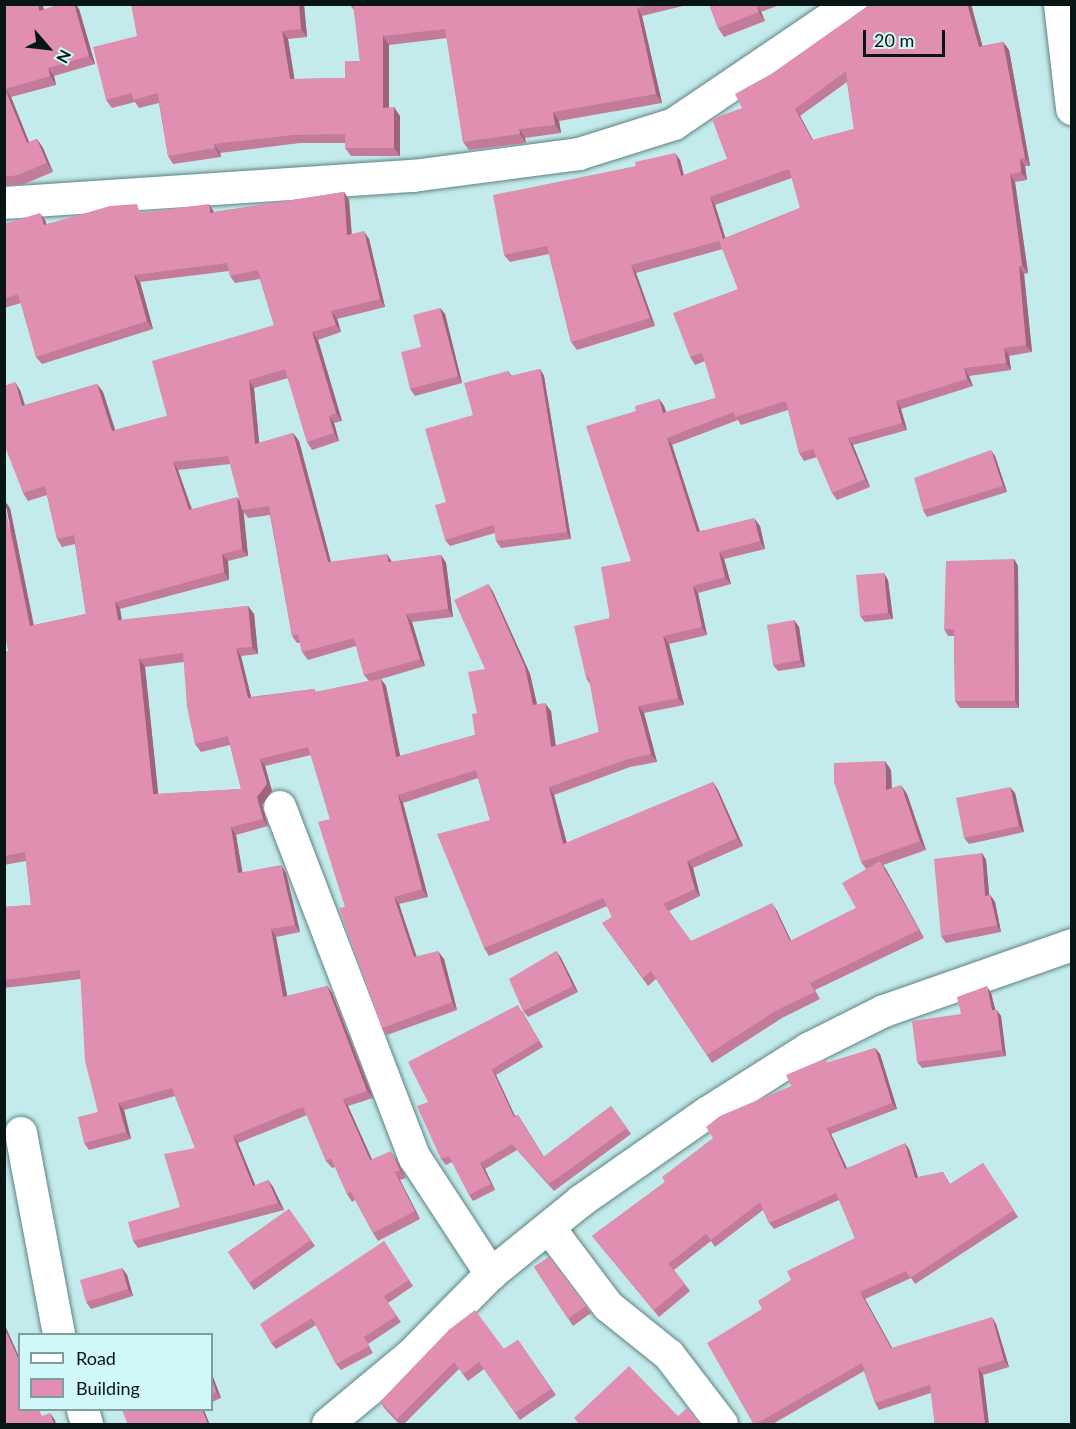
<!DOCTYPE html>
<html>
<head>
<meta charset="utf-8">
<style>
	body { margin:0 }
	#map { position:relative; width:1076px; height:1429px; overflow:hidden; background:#c4ebeb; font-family:Lato,sans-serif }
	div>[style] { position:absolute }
	.roads { filter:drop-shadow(0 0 2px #5e8283) drop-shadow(0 0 2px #5e8283) }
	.minor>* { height:32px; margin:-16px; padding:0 16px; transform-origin:16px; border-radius:16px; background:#fff }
	.secondary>* { height:33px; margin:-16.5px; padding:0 16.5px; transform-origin:16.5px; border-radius:16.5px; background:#fff }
	.wall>* { inset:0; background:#c27b98 }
	.shaded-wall>* { inset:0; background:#9e647c }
	.building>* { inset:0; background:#e18fb1 }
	span { translate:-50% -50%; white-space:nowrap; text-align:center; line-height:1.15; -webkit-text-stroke:4.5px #d1f8f8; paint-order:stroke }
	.frame { position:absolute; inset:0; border:6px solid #071515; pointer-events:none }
	.legend { position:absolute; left:18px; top:1333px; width:195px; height:78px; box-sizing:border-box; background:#d1f8f8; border:2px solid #809d9d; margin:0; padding:8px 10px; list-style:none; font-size:18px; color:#071515 }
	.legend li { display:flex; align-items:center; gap:12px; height:30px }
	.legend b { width:30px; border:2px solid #809d9d }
	.north { position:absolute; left:18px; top:18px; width:60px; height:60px; -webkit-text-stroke:4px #d1f8f8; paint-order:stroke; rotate:118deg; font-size:16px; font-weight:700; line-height:24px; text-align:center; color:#071515 }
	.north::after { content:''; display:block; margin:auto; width:21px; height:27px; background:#071515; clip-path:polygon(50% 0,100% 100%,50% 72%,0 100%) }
	.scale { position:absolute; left:863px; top:30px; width:82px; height:27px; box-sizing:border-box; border:3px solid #071515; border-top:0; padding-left:8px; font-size:18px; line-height:21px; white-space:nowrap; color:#071515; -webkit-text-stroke:4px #d1f8f8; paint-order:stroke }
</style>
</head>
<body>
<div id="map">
	<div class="roads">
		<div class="minor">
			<i style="left:4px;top:203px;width:410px;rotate:-3.8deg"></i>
			<i style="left:413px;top:176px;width:167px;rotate:-7.5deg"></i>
			<i style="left:579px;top:154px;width:100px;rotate:-17.5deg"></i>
			<i style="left:674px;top:124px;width:214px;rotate:-34.1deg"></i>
			<i style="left:280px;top:807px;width:376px;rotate:69deg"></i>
			<i style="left:415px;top:1158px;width:139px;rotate:56.8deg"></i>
			<i style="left:21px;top:1133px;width:205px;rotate:79.3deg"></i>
			<i style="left:550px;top:1229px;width:96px;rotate:53deg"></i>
			<i style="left:608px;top:1306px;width:78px;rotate:38.8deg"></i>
			<i style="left:669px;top:1355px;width:87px;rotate:52.5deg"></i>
			<i style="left:83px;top:1410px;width:15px;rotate:74deg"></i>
			<i style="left:328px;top:1424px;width:107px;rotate:-39.7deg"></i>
			<i style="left:410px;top:1356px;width:115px;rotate:-45.4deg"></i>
			<i style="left:491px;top:1274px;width:116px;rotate:-39deg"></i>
			<i style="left:581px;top:1201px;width:154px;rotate:-34.9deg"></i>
			<i style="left:707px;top:1113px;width:122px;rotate:-32.3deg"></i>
			<i style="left:810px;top:1048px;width:83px;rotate:-26.6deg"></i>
			<i style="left:884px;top:1011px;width:199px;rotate:-19.3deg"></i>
		</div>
		<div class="secondary">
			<i style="left:1060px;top:4px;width:105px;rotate:83.4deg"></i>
		</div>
	</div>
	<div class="wall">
		<i style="clip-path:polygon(4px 4px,43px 4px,43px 9px,79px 9px,95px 64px,54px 76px,56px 85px,11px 97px,29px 142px,37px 139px,43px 148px,53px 172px,24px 184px,4px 186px)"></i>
		<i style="clip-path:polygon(304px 4px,307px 37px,288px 39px,294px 79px,345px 78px,360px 61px,354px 10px,349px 4px,691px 4px,642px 16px,662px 103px,559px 121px,561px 133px,525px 138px,526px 143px,469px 150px,463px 142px,447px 38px,389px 45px,389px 108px,400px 116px,400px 156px,351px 156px,345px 148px,345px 143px,300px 143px,220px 153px,221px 157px,173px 164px,168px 156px,159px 103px,139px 108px,135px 102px,112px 108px,106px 100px,137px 36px)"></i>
		<i style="clip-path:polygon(709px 4px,782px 4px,761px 12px,765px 21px,724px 37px,718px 28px)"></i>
		<i style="clip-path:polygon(evenodd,867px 4px,971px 4px,982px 46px,1003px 42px,1009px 50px,1030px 166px,1025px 166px,1027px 180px,1015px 182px,1028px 273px,1024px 274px,1032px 352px,1009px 356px,1011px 370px,969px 376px,973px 386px,901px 409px,907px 430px,853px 445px,870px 487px,837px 500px,832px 493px,817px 457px,804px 461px,799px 453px,788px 410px,741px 425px,738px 420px,672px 445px,700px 531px,760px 526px,765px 549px,724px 559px,731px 584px,698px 593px,707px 635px,669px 644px,684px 705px,644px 713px,657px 762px,630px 767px,554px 795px,567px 843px,713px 782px,718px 790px,743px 846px,693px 868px,700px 896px,669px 911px,691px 941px,777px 911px,791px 941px,856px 908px,866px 869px,861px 862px,891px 770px,892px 788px,907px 794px,926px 850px,883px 865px,924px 938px,815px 990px,820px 999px,782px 1018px,712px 1063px,656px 979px,648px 986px,602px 923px,612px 917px,607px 906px,489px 956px,484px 948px,490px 820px,478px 778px,403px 803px,428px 897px,399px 904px,417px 957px,444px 959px,457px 1010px,387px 1035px,382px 1028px,345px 907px,330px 819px,311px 755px,265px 766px,272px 791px,262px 805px,268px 826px,236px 835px,242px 872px,286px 873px,300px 932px,276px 937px,287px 996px,327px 986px,332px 993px,373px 1098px,348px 1106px,372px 1159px,396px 1159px,406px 1178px,400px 1180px,420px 1219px,378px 1241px,373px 1233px,355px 1200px,352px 1202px,347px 1194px,335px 1167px,332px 1168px,326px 1161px,307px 1115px,238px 1143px,255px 1186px,268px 1180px,273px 1187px,284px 1210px,138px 1248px,133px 1241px,180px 1207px,195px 1148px,175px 1096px,124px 1110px,131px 1139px,89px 1150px,84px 1143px,98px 1112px,81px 979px,4px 988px,4px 907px,31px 905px,26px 861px,4px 865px,4px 793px,6px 793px,10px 508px,34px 625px,86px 614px,75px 544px,62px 547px,57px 539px,47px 495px,28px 501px,23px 493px,20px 390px,25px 405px,97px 384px,103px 392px,115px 430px,167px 416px,274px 325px,260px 279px,235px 283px,230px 276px,229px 271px,140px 282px,153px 329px,42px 364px,36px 357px,21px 303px,4px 308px,4px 224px,45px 220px,46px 224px,143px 213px,214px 212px,344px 192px,349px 200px,352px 234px,369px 239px,385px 307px,337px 319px,341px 332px,318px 340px,342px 421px,334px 423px,339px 441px,312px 450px,307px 442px,288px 378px,254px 388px,259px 443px,293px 433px,299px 441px,331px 562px,392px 562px,441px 555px,446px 563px,453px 617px,412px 622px,425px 666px,381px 679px,386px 686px,400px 756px,475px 735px,477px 713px,485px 669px,488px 584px,493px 592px,530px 674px,537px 705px,551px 711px,555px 746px,599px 732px,590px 684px,586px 678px,631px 561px,636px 411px,659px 399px,664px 406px,666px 412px,716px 398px,705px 361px,695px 365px,690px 357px,738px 289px,723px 249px,636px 273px,655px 326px,577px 350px,571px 342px,549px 254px,510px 262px,504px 255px,680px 160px,684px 175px,727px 159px,742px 108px,773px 73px,868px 6px,867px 4px,847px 82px,854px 129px,813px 140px,800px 116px,847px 82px,867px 4px,792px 178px,800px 208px,725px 238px,715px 205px,792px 178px,867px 4px,230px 464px,240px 501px,192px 509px,178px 470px,230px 464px,867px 4px,243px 511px,248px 518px,270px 515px,292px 636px,297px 643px,300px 643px,302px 652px,308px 660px,356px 646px,364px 675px,369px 681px,316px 692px,314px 689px,251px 697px,241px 656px,258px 654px,254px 614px,248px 606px,122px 620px,120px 609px,229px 580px,228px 561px,248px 556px,243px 511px,867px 4px,184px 662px,195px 744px,201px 752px,230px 745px,241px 789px,158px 794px,145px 667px,184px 662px)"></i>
		<i style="clip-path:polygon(440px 308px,445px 314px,462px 383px,415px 396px,410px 389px,421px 347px)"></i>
		<i style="clip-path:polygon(540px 369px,544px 376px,571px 539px,501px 548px,496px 541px,495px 533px,450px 546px,445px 540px,446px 502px,473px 415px,508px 371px,512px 376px)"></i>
		<i style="clip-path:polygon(995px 456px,1007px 492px,927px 517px,923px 510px)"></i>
		<i style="clip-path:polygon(1014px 559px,1018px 566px,1019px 708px,960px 708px,955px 701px,954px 636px,948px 636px,944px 629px)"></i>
		<i style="clip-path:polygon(888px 580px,893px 619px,865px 622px,860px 616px)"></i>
		<i style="clip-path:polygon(794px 620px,799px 627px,805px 667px,778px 671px,773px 665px)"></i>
		<i style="clip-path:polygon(1015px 793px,1024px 832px,969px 844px,964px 838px)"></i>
		<i style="clip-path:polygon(982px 853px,986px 860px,989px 895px,990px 895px,995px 902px,1001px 932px,946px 943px,941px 936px)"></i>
		<i style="clip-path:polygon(556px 951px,561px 958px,578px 992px,528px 1017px,523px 1011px)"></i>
		<i style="clip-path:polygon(991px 993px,995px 1010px,1001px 1016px,1006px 1056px,922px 1068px,917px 1062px)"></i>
		<i style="clip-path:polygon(522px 1011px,543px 1047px,496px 1075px,515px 1116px,518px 1115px,522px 1121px,544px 1157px,611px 1106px,631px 1134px,554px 1191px,517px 1150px,485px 1169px,495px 1190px,473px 1201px,469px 1195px,452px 1162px,446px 1165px,441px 1159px,428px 1102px)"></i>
		<i style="clip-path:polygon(875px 1048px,880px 1054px,897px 1109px,831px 1134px,847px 1168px,909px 1149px,918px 1177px,943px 1172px,950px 1184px,983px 1163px,1018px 1217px,915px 1284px,911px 1278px,865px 1299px,892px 1348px,996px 1324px,1009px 1367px,983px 1375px,989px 1425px,935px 1425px,931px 1393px,879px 1410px,875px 1403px,864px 1371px,771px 1425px,754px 1425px,762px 1309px,791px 1280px,855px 1238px,839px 1200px,774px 1229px,769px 1223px,763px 1210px,715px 1247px,711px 1241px,674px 1270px,690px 1291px,659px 1317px,592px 1236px,665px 1182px,791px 1086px,824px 1059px,827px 1063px)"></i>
		<i style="clip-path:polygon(289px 1209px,315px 1246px,254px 1290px,228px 1252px)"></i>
		<i style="clip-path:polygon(384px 1241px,413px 1286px,388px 1303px,401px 1322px,368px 1344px,373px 1353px,341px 1370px,336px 1364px,316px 1325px,276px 1349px,271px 1343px)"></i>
		<i style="clip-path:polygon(549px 1257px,591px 1313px,573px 1326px,534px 1267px)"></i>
		<i style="clip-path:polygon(122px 1268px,127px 1275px,133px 1296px,91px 1309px,86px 1302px)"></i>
		<i style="clip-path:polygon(450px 1329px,504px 1349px,518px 1340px,556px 1395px,520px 1420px,484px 1369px,468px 1381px,459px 1369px,403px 1425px,400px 1425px,385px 1409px,380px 1402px)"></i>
		<i style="clip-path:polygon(212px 1375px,221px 1398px,212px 1402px)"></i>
	</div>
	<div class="shaded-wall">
		<i style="clip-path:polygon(38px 4px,43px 4px,45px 19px,39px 11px)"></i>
		<i style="clip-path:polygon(74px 4px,76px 4px,79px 9px,95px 64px,89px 56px)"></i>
		<i style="clip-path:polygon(299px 4px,304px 4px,307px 37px,301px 29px)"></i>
		<i style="clip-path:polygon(756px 4px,761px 12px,765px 21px,759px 12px)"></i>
		<i style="clip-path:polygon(967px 4px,971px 4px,985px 55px,979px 47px)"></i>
		<i style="clip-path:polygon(637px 8px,642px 16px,662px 103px,656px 94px)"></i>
		<i style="clip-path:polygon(282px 31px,288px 39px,296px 88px,290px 79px)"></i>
		<i style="clip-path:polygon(383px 36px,389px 45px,389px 116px,383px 108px)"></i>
		<i style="clip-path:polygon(1003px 42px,1009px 50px,1030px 166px,1025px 158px)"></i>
		<i style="clip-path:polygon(48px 68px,54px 76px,56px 85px,50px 76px)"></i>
		<i style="clip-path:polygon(5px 89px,11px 97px,33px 152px,27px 143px)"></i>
		<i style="clip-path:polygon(394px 107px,400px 116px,400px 156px,394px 148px)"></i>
		<i style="clip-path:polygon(795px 109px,800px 116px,817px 148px,812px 140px)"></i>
		<i style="clip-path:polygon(553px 112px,559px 121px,561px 133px,555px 125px)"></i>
		<i style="clip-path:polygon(519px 129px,525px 138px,526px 143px,520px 134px)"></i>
		<i style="clip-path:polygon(37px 139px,43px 148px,53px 172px,47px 163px)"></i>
		<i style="clip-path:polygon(214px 144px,220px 153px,221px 157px,215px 148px)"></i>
		<i style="clip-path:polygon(675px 153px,680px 160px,686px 184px,681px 176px)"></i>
		<i style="clip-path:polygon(1020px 159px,1025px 166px,1027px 180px,1021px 172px)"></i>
		<i style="clip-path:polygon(1010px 174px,1015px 182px,1028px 273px,1022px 265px)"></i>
		<i style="clip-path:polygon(344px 192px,349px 200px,352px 243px,347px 235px)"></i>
		<i style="clip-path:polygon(710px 197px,715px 205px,728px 246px,723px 239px)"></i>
		<i style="clip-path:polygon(209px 204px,214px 212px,210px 213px)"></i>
		<i style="clip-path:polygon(40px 213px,45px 220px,49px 233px,44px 225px)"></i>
		<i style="clip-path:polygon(364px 231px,369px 239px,385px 307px,380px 299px)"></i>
		<i style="clip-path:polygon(631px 265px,636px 273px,655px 326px,650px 318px)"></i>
		<i style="clip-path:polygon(1019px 266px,1024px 274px,1032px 352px,1026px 345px)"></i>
		<i style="clip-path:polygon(134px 275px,140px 282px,153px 329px,147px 321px)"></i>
		<i style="clip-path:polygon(440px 308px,445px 314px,462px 383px,458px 376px)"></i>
		<i style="clip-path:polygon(331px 311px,337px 319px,341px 332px,336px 325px)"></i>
		<i style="clip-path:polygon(312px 332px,318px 340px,342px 421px,336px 413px)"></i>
		<i style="clip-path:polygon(1004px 348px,1009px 356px,1011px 370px,1006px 363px)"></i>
		<i style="clip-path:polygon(964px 368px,969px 376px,973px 386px,967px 379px)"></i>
		<i style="clip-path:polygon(540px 369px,544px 376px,571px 539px,567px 532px)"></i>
		<i style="clip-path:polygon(249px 380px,254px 388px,260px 452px,255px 444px)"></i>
		<i style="clip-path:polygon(15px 382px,20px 390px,27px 413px,22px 406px)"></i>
		<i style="clip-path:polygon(97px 384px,103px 392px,118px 439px,112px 431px)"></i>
		<i style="clip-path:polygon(659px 399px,664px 406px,669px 420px,663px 413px)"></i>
		<i style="clip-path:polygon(896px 401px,901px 409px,907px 430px,902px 423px)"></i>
		<i style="clip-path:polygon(329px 416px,334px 423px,339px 441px,334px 433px)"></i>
		<i style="clip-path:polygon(293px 433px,299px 441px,333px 570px,328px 562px)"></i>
		<i style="clip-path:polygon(667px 438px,672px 445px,702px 539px,697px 532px)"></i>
		<i style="clip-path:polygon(848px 438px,853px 445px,870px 487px,865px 479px)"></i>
		<i style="clip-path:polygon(991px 450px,995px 456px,1007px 492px,1003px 486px)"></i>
		<i style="clip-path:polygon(173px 462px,178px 470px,194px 517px,189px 510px)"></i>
		<i style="clip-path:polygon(237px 497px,243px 505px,248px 556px,242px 549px)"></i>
		<i style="clip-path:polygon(5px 501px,10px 508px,35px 633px,30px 626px)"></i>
		<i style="clip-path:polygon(754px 518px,760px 526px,765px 549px,760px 541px)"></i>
		<i style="clip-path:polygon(719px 552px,724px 559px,731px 584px,725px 577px)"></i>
		<i style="clip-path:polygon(222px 554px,228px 561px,229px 580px,224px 572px)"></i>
		<i style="clip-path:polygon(387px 554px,392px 562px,388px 562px)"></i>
		<i style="clip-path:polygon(441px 555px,446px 563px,453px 617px,448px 609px)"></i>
		<i style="clip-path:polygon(1014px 559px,1018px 566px,1019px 708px,1015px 701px)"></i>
		<i style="clip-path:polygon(884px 573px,888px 580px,893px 619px,888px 613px)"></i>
		<i style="clip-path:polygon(488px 584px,493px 592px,530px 674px,539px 713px,533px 705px)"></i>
		<i style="clip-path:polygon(693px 586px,698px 593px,707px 635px,702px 627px)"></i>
		<i style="clip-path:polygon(115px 602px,120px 609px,123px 628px,118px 620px)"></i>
		<i style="clip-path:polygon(248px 606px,254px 614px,258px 654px,252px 647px)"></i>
		<i style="clip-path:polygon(406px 614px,412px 622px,425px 666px,420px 659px)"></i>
		<i style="clip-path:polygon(794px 620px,799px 627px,805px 667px,800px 660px)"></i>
		<i style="clip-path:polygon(663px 636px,669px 644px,684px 705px,678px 698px)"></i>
		<i style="clip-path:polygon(236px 648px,241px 656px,253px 705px,248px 698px)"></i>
		<i style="clip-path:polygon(139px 659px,145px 667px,159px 801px,153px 794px)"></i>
		<i style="clip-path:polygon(381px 679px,386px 686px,402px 765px,396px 757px)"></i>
		<i style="clip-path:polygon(545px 703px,551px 711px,557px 754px,551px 747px)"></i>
		<i style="clip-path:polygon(638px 706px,644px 713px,657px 762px,651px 754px)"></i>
		<i style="clip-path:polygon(260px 759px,265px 766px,272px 791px,262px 805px,268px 826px,263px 819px,257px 797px)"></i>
		<i style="clip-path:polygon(885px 761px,891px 770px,892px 799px,886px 790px)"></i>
		<i style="clip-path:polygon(713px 782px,718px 790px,743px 846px,737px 838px)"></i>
		<i style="clip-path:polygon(901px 785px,907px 794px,926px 850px,920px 841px)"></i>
		<i style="clip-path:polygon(549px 787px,554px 795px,569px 852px,563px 844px)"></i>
		<i style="clip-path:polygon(1010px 787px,1015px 793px,1024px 832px,1019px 826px)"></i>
		<i style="clip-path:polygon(398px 795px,403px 803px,428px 897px,422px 889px)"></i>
		<i style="clip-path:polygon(231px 827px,236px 835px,244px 881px,238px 873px)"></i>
		<i style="clip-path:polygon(982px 853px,986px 860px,990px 903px,985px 896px)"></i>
		<i style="clip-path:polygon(687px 861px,693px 868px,700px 896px,695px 889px)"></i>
		<i style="clip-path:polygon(880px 861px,886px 869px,924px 938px,919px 930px)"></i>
		<i style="clip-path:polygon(281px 865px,286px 873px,300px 932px,295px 925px)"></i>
		<i style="clip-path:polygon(990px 895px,995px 902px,1001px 932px,997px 925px)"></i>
		<i style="clip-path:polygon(394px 897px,399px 904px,419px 965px,414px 957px)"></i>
		<i style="clip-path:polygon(772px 903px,777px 911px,795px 949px,790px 941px)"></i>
		<i style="clip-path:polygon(271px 929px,276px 937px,289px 1005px,283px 997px)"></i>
		<i style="clip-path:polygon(438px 951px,444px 959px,457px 1010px,452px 1002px)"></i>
		<i style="clip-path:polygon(556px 951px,561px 958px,578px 992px,573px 986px)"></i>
		<i style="clip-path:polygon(327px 986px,332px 993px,373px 1098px,367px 1091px)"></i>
		<i style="clip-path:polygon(987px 986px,991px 993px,997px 1016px,992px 1010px)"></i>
		<i style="clip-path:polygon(997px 1010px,1001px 1016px,1006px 1056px,1002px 1050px)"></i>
		<i style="clip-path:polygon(875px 1048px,880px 1054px,897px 1109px,892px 1103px)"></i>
		<i style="clip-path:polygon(492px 1069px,496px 1075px,518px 1123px,514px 1117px)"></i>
		<i style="clip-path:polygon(343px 1099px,348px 1106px,375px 1167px,370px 1160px)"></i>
		<i style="clip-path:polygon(118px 1103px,124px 1110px,131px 1139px,126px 1132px)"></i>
		<i style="clip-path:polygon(827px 1128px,831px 1134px,850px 1175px,845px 1169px)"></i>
		<i style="clip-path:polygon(233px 1136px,238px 1143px,259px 1194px,253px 1186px)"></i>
		<i style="clip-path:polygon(905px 1143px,909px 1149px,920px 1184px,915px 1178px)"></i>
		<i style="clip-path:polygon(391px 1151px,396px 1159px,406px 1178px,400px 1170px)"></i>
		<i style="clip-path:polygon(480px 1163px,485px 1169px,495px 1190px,491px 1184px)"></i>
		<i style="clip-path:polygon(395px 1172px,400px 1180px,420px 1219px,415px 1211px)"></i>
		<i style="clip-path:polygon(268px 1180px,273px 1187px,284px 1210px,278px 1203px)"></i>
		<i style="clip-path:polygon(122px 1268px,127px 1275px,133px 1296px,128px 1289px)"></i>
		<i style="clip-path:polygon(860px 1292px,865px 1299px,896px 1355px,891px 1348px)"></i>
		<i style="clip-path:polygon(992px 1317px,996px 1324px,1009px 1367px,1004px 1360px)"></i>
		<i style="clip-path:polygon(4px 1323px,20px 1359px,20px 1363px,4px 1328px)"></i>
		<i style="clip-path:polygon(978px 1368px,983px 1375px,989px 1425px,985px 1425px)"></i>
		<i style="clip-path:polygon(212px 1375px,213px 1377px,221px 1398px,216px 1392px,212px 1379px)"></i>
		<i style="clip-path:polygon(202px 1410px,204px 1410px,210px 1425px,208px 1425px)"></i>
		<i style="clip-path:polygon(50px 1413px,55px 1420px,56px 1425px,54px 1425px)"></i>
	</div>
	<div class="building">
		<i style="clip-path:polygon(4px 4px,38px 4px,39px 11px,60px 4px,74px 4px,89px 56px,48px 68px,50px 76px,5px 89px,27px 143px,37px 139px,47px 163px,18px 175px,4px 177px)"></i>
		<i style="clip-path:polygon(131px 4px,299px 4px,301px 29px,282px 31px,290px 79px,345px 78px,345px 61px,360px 61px,353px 4px,651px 4px,637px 8px,656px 94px,553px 112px,555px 125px,519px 129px,520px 134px,463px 142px,445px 29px,383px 36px,383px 108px,394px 107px,394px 148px,345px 148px,345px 134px,294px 135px,214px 144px,215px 148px,168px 156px,158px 93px,134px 100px,131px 93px,106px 100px,93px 47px,137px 36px)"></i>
		<i style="clip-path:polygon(709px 4px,756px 4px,759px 12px,718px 28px)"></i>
		<i style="clip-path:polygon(evenodd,867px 4px,967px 4px,979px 47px,1003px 42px,1025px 158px,1020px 159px,1021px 172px,1010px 174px,1022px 265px,1019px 266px,1026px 345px,1004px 348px,1006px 363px,964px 368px,967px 379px,896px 401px,902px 423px,848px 438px,865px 479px,832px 493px,813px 449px,799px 453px,786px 401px,735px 417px,734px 412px,667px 438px,697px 532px,754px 518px,760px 541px,719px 552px,725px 577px,693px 586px,702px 627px,663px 636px,678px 698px,638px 706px,651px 754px,625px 760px,549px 787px,563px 844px,713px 782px,737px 838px,687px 861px,695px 889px,663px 904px,691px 941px,772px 903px,790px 941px,856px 908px,842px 883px,880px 861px,919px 930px,810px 983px,815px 992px,777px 1010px,707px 1055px,651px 971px,643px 978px,602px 923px,612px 917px,603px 898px,484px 948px,437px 834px,490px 820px,476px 770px,398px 795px,422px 889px,394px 897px,414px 957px,438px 951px,452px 1002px,382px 1028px,339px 908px,345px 907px,318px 822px,330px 819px,308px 747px,260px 759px,267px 784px,257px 797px,263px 819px,231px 827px,238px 873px,281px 865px,295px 925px,271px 929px,283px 997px,327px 986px,367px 1091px,343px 1099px,370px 1160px,391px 1151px,400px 1170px,395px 1172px,415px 1211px,373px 1233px,351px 1192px,347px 1194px,331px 1158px,326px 1161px,303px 1107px,233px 1136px,253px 1186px,268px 1180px,278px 1203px,133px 1241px,128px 1222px,180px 1207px,164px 1154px,195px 1148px,172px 1088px,118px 1103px,126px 1132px,84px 1143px,78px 1117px,98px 1112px,85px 1061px,80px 970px,4px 980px,4px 907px,31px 905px,25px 852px,4px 856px,4px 793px,6px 793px,4px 789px,4px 652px,8px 651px,4px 631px,4px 501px,30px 626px,86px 614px,74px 535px,57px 539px,45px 486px,23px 493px,4px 444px,4px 386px,15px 382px,22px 406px,97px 384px,112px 431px,167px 416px,152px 361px,274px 325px,258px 270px,230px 276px,227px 263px,134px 275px,147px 321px,36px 357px,18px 294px,4px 299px,4px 224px,40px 213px,44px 225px,110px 206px,137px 204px,140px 213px,209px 204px,210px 213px,344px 192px,347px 235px,364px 231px,380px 299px,331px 311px,336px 325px,312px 332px,336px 413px,329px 416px,334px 433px,307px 442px,285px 369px,249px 380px,255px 444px,293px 433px,328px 562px,387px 554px,388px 562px,441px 555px,448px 609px,406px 614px,420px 659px,364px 675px,354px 638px,302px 652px,298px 634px,292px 636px,269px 506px,242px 510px,228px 456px,173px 462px,189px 510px,237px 497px,242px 549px,222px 554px,224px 572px,115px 602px,118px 620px,248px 606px,252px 647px,236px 648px,248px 698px,314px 689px,315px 692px,381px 679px,396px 757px,475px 735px,472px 714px,477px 713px,468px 672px,485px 669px,454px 600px,488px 584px,525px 667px,533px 705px,545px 703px,551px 747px,599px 732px,589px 677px,586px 678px,574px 626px,610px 618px,601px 567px,631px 561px,586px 426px,636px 411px,635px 406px,659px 399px,663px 413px,716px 398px,702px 353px,690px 357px,673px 313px,738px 289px,719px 241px,631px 265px,650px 318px,571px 342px,547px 246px,504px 255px,493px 195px,636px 166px,635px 162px,675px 153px,681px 176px,727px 159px,712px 119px,742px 108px,735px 94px,773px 73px,868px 6px,867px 4px,846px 71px,854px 129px,812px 140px,795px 109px,846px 71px,867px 4px,789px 169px,800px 208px,723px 239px,710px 197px,789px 169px,867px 4px,183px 653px,187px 707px,195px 744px,228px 736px,241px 789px,153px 794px,139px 659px,183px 653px)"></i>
		<i style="clip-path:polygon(440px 308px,458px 376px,410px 389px,401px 352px,421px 347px,413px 315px)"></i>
		<i style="clip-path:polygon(540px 369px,567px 532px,496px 541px,494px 525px,445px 540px,435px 505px,446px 502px,425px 429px,473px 415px,464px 383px,508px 371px,510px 376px)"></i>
		<i style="clip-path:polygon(991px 450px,1003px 486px,923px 510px,914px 478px)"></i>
		<i style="clip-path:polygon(1014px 559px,1015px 701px,955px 701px,954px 629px,944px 629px,946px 561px)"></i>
		<i style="clip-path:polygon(884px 573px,888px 613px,860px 616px,856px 575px)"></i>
		<i style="clip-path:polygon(794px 620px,800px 660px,773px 665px,767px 625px)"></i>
		<i style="clip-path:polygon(885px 761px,886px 790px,901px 785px,920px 841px,861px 862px,834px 782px,834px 763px)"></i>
		<i style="clip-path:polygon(1010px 787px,1019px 826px,964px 838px,956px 798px)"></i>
		<i style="clip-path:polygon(982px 853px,985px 896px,990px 895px,997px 925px,941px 936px,934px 859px)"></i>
		<i style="clip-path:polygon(556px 951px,573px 986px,523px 1011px,509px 979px)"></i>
		<i style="clip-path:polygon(987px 986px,992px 1010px,997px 1010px,1002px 1050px,917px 1062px,912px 1021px,961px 1014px,957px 997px)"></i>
		<i style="clip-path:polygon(518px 1005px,539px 1041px,492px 1069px,514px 1117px,518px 1115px,543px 1157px,611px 1106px,627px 1128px,549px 1184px,512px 1144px,480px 1163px,491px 1184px,469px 1195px,449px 1156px,441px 1159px,435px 1146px,417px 1106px,428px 1102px,408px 1062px)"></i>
		<i style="clip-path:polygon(875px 1048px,892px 1103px,827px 1128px,845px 1169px,905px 1143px,915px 1178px,943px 1172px,949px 1185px,983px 1163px,1014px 1210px,910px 1278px,906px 1271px,860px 1292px,891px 1348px,992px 1317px,1004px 1360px,978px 1368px,985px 1425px,935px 1425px,930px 1385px,875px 1403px,862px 1363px,754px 1425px,707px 1343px,762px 1309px,758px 1301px,791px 1280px,787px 1271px,855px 1238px,836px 1193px,769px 1223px,760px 1202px,711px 1240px,706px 1234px,668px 1264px,685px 1284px,654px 1310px,592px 1236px,665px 1182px,662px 1177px,713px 1138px,706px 1127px,720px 1116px,791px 1086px,786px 1075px,824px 1059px,826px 1063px)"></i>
		<i style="clip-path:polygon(289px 1209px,311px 1240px,249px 1283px,228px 1252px)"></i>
		<i style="clip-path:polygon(384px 1241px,409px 1280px,384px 1296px,396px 1316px,364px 1337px,369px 1346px,336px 1364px,312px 1318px,271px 1343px,260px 1324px)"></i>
		<i style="clip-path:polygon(549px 1257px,586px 1306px,568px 1319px,534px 1267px)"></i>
		<i style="clip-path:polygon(122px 1268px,128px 1289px,86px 1302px,80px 1280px)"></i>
		<i style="clip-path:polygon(475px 1310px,504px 1349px,518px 1340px,551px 1389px,515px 1413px,479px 1362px,463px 1374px,454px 1362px,397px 1419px,380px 1402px,450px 1329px)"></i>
		<i style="clip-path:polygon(4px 1328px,20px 1363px,20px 1410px,39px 1410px,42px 1416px,50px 1413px,54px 1425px,4px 1425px)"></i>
		<i style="clip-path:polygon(629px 1366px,678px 1416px,687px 1408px,702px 1425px,580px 1425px,574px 1418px)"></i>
		<i style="clip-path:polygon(212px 1379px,216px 1392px,212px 1394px)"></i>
		<i style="clip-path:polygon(122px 1410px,202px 1410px,208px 1425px,128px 1425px)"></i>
	</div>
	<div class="frame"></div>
	<ul class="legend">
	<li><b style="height:8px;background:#fff"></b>Road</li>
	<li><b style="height:16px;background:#e18fb1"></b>Building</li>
	</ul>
	<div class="north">N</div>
	<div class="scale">20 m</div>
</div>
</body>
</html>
